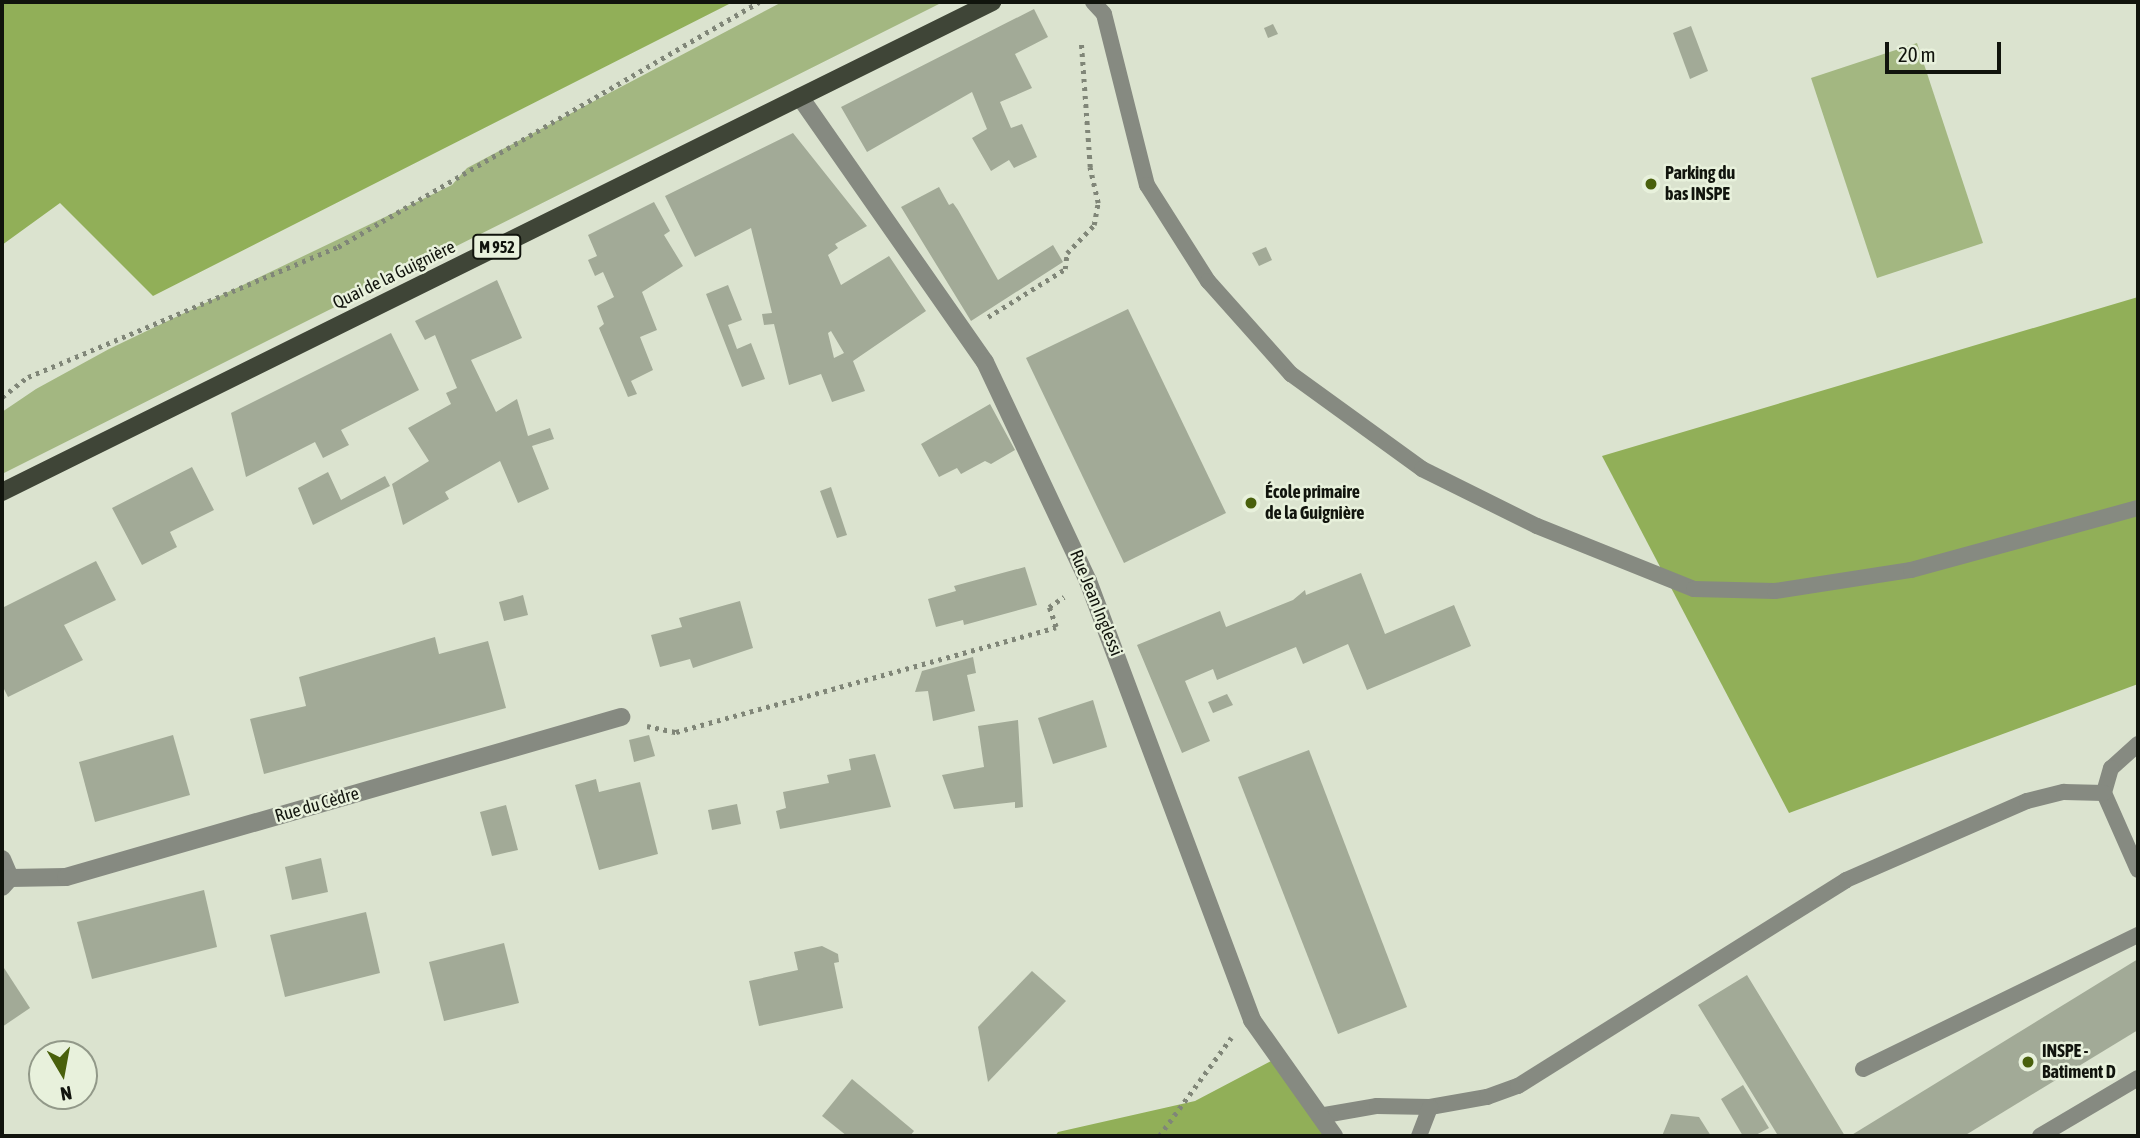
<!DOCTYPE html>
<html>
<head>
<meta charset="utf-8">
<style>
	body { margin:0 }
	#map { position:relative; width:2140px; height:1138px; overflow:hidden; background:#dbe3cf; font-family:"Asap Condensed",sans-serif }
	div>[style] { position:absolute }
	.green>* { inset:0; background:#a3b781 }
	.forest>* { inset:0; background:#91af58 }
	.building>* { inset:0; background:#a2aa97 }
	.path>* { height:4.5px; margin-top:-2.25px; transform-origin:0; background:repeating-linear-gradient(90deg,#808678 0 3.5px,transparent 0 8.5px) }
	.service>* { height:16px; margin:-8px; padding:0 8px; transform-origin:8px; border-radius:8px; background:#868a81 }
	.minor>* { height:18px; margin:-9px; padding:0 9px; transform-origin:9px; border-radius:9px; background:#868a81 }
	.primary>* { height:18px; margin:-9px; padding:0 9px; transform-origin:9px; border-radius:9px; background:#3f4537 }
	.dots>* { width:19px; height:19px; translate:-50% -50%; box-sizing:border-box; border:4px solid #e8f1dc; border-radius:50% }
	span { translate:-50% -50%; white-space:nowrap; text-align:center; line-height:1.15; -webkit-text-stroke:5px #e8f1dc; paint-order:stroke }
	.shield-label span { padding:2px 5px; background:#e8f1dc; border:2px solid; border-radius:5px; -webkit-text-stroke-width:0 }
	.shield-label { font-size:16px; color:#11140d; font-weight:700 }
	.poi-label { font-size:18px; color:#11140d; font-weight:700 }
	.left { translate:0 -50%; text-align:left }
	.street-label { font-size:18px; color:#11140d }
	.frame { position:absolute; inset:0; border:4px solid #11140d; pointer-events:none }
	.north { position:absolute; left:28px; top:1040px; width:70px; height:70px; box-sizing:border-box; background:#e8f1dc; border:2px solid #929989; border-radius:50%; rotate:170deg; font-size:19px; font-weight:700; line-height:28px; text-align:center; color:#11140d }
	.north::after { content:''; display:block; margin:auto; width:24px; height:32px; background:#49600c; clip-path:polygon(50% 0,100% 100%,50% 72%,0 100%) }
	.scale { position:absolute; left:1885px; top:42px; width:116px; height:32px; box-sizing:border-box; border:4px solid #11140d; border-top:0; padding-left:9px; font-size:21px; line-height:24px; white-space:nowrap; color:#11140d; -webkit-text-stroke:5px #e8f1dc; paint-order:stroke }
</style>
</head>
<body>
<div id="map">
	<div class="green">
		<i style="clip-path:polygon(782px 2px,943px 2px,2px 474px,2px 412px,36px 389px,109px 349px,452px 185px,467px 168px)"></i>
		<i style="clip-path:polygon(1917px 43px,1983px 243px,1877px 278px,1811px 78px)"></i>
	</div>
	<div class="forest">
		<i style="clip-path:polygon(2px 2px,733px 2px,153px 296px,60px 203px,2px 245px)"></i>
		<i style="clip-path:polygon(2138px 297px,2138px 684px,1789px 813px,1602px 456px)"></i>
		<i style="clip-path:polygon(1275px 1059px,1334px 1136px,1055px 1136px,1058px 1132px,1195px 1101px)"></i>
	</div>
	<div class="building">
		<i style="clip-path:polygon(1034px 9px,1048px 37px,1015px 54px,1032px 88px,1000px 102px,1011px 128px,1022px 124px,1037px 157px,1014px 168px,1009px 160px,991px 171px,972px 138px,987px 129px,972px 92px,867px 152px,841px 107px)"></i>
		<i style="clip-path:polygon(1273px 24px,1278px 34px,1268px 38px,1264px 28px)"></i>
		<i style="clip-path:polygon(1691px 26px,1708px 71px,1690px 79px,1673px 33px)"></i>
		<i style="clip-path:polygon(evenodd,793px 133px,867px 226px,835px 244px,838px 248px,828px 255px,841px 285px,889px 256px,926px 311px,853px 361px,865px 391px,832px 402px,821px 374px,789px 385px,774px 324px,764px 325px,762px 314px,772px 313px,751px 228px,695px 257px,665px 196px,793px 133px,831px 331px,844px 353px,834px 358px,828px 333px,831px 331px)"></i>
		<i style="clip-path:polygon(939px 187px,949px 205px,953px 203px,958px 210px,998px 280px,1053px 245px,1063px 262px,971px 321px,901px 207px)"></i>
		<i style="clip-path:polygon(654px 202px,670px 231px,664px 235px,683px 266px,642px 292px,657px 330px,640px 337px,653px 370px,631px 381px,637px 394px,628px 397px,599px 328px,604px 324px,597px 306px,614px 297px,603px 272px,595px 276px,588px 260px,597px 256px,588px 235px)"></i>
		<i style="clip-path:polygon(1266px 247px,1272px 260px,1259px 266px,1252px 253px)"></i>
		<i style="clip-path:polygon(497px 280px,522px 338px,471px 360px,496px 412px,517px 399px,528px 436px,550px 428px,554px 439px,532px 446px,549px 489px,518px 503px,500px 461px,445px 492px,449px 499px,403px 525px,392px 484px,429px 461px,408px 428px,451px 404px,446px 393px,457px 388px,435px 335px,425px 340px,415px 321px)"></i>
		<i style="clip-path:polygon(728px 285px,742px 320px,728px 325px,737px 349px,751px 343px,765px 379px,742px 387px,706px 294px)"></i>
		<i style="clip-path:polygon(1128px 309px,1226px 513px,1124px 563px,1026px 358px)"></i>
		<i style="clip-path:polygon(391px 333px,419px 390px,341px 430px,349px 445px,323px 458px,315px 442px,246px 477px,231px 413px)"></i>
		<i style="clip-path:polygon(990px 404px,1015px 450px,991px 464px,985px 461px,961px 474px,957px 468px,939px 477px,921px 444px)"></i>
		<i style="clip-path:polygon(192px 467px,214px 510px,170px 532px,177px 547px,142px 565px,112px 508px)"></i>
		<i style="clip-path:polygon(328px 472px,341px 500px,385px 476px,390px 486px,313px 525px,298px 488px)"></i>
		<i style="clip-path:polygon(831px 487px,847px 535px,837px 538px,820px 491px)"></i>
		<i style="clip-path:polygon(96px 561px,116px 600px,64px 625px,83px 660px,8px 697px,2px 685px,2px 608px)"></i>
		<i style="clip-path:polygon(1025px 567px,1037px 605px,964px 625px,963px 620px,936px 627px,928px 599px,956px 591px,954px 586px)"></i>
		<i style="clip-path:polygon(1361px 573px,1385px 634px,1454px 605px,1471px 646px,1367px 690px,1348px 644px,1303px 664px,1296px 647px,1217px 680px,1213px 669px,1185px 681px,1210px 741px,1182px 753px,1137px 645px,1220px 611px,1226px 627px,1293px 600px,1305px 590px,1306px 595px)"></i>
		<i style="clip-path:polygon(523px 595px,528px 615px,504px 621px,499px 602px)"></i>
		<i style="clip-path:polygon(740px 601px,753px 648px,693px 668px,690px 659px,660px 667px,651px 635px,682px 627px,679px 618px)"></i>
		<i style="clip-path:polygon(435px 637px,439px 654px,488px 641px,506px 708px,264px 774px,250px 719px,306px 706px,299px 677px)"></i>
		<i style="clip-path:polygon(973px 657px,976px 673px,967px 675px,975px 711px,933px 721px,928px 691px,915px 692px,922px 671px)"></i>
		<i style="clip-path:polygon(1227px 694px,1233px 705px,1213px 713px,1208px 702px)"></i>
		<i style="clip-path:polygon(1093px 700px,1107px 747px,1053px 764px,1038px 718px)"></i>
		<i style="clip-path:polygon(1018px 720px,1023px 807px,1015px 808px,1015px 802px,954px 809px,942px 775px,984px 767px,978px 726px)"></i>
		<i style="clip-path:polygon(173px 735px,190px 795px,95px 822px,79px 762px)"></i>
		<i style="clip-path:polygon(649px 735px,655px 756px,634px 762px,629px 740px)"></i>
		<i style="clip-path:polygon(1309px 750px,1407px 1007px,1338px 1034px,1238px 777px)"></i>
		<i style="clip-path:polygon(875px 754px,891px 807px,780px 829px,776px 811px,786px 808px,783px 792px,829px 783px,827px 775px,851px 770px,849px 759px)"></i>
		<i style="clip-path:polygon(596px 779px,599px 792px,640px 782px,658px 854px,599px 870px,575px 785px)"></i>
		<i style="clip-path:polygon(737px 804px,741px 824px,712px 830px,708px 810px)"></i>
		<i style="clip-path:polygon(506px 805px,518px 850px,492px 856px,480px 812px)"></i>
		<i style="clip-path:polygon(321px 858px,328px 892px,292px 900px,285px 867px)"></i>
		<i style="clip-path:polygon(204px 890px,217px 947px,92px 979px,77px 922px)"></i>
		<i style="clip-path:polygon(366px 912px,380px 973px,285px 997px,270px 935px)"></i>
		<i style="clip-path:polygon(504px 943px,519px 1003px,444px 1021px,429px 962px)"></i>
		<i style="clip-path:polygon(822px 946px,838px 954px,839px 962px,834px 963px,843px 1008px,759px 1026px,749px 981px,798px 970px,794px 952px)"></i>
		<i style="clip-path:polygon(2138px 959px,2138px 1030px,1964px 1136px,1850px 1136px)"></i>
		<i style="clip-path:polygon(4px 968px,30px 1008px,2px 1027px,2px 970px)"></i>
		<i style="clip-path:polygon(1032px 971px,1066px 1001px,988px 1082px,978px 1027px)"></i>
		<i style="clip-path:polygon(1747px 975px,1845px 1136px,1773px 1136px,1777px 1134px,1698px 1005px)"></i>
		<i style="clip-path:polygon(852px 1079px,914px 1131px,910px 1136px,847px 1136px,822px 1116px)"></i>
		<i style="clip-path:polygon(1743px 1085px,1769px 1128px,1754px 1136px,1743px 1136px,1721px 1099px)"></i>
		<i style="clip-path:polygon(1671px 1114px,1699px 1117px,1711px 1136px,1662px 1136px)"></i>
	</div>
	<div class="path">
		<i style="left:988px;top:317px;width:91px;rotate:-31.9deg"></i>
		<i style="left:1065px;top:269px;width:16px;rotate:-83deg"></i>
		<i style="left:1067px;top:253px;width:39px;rotate:-46deg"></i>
		<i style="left:1094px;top:225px;width:22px;rotate:-80deg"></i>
		<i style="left:1098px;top:203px;width:37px;rotate:-103deg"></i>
		<i style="left:1090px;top:167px;width:125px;rotate:-94.1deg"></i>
		<i style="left:2px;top:397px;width:33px;rotate:-38deg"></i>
		<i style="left:28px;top:377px;width:336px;rotate:-22.8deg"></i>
		<i style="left:338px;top:247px;width:487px;rotate:-30.2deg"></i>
		<i style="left:647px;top:726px;width:30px;rotate:12deg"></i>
		<i style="left:676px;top:732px;width:394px;rotate:-15.4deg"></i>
		<i style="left:1056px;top:627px;width:21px;rotate:-109deg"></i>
		<i style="left:1049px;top:607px;width:18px;rotate:-34deg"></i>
		<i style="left:1159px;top:1136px;width:122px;rotate:-53.7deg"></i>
	</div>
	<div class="service">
		<i style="left:1093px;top:2px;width:16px;rotate:47deg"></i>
		<i style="left:1104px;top:14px;width:176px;rotate:75.9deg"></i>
		<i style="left:1147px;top:185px;width:114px;rotate:57.6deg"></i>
		<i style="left:1208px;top:281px;width:125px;rotate:48.3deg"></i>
		<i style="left:1291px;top:374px;width:162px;rotate:35.9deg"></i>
		<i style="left:1422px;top:469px;width:128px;rotate:26.4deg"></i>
		<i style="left:1537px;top:526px;width:169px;rotate:21.9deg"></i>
		<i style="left:1694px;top:589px;width:81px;rotate:1.4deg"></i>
		<i style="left:1775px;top:591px;width:138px;rotate:-8.8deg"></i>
		<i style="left:1911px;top:570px;width:235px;rotate:-15.3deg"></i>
		<i style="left:2138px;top:744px;width:36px;rotate:138deg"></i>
		<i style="left:2111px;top:768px;width:26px;rotate:106deg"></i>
		<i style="left:2104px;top:793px;width:84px;rotate:66.2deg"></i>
		<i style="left:1863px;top:1069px;width:306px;rotate:-26deg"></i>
		<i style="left:1319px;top:1116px;width:59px;rotate:-9.8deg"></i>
		<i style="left:1377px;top:1106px;width:53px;rotate:1.1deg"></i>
		<i style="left:1430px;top:1107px;width:58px;rotate:-10deg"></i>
		<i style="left:1487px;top:1097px;width:33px;rotate:-20deg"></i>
		<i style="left:1518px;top:1086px;width:387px;rotate:-32.1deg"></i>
		<i style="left:1846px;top:880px;width:197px;rotate:-23.6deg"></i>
		<i style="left:2027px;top:801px;width:38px;rotate:-14deg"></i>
		<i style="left:2064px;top:792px;width:40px;rotate:1.4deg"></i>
		<i style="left:1419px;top:1136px;width:31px;rotate:-69deg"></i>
		<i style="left:2040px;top:1136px;width:114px;rotate:-30.6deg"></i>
	</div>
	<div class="minor">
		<i style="left:800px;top:97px;width:323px;rotate:55.1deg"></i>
		<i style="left:985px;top:362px;width:242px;rotate:64.8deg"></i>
		<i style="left:1088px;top:581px;width:469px;rotate:69.5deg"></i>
		<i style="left:1252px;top:1020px;width:142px;rotate:54.7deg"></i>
		<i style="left:2px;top:859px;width:21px;rotate:67deg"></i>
		<i style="left:10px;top:878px;width:12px;rotate:132deg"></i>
		<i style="left:10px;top:878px;width:56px;rotate:-1deg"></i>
		<i style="left:66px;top:877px;width:578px;rotate:-16.08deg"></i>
	</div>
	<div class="primary">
		<i style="left:2px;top:492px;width:1105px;rotate:-26.33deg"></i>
	</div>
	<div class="dots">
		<i style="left:1651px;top:184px;background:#49600c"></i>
		<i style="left:1251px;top:503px;background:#49600c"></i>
		<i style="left:2028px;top:1062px;background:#49600c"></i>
	</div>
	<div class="shield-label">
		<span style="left:497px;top:247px">M 952</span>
	</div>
	<div class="poi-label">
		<span class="left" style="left:1665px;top:184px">Parking du<br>bas INSPE</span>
		<span class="left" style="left:1265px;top:503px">École primaire<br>de la Guignière</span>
		<span class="left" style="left:2042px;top:1062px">INSPE -<br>Batiment D</span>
	</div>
	<div class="street-label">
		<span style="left:394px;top:275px;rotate:-26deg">Quai de la Guignière</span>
		<span style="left:1096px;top:603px;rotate:68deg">Rue Jean Inglessi</span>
		<span style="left:317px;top:805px;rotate:-16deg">Rue du Cèdre</span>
	</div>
	<div class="frame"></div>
	<div class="north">N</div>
	<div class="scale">20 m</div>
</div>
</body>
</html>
